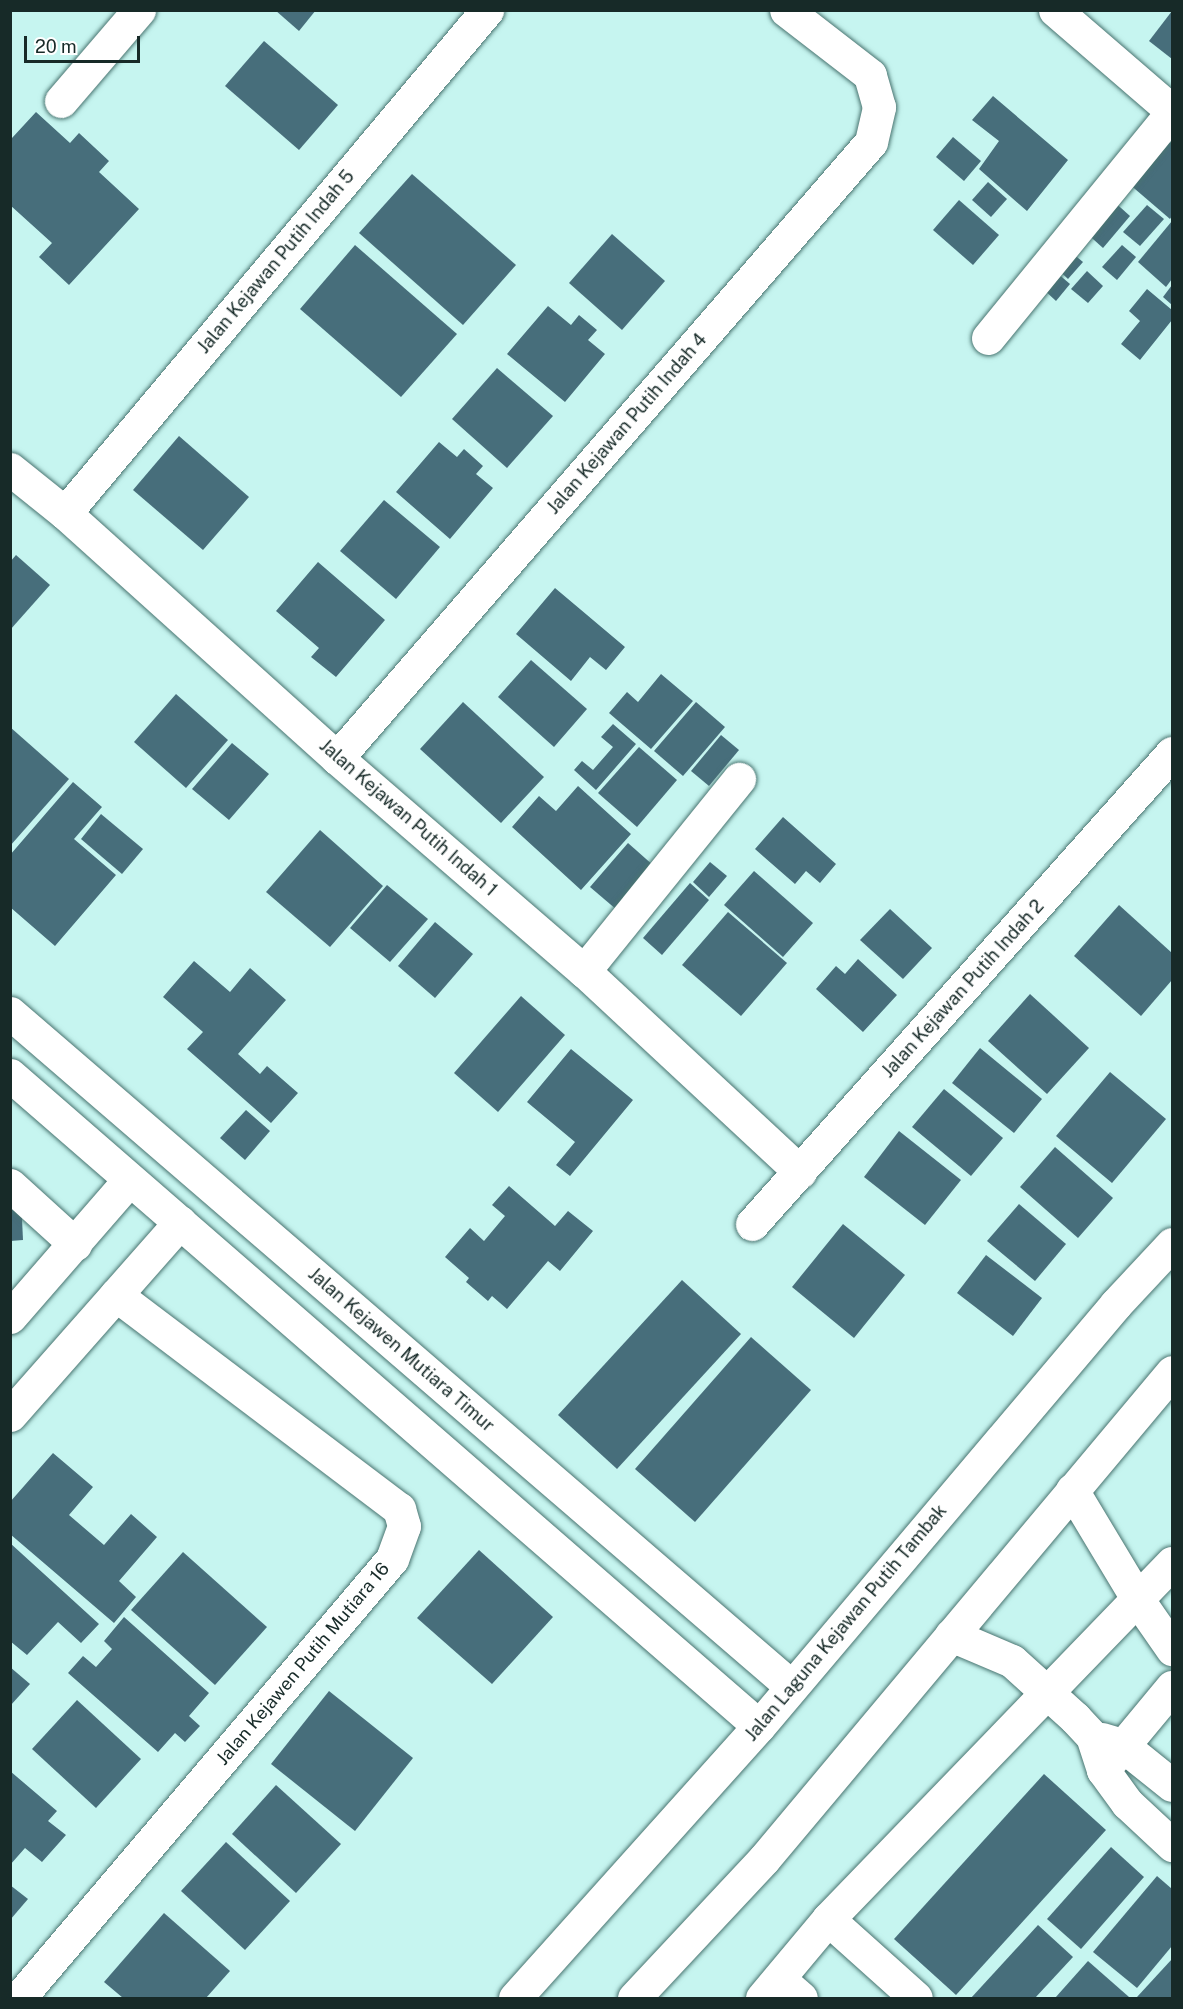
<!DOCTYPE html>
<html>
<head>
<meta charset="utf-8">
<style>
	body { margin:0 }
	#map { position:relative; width:1183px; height:2009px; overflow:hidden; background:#c6f5f0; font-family:"Public Sans",sans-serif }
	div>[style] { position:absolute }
	.building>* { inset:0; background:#476e7b }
	.roads { filter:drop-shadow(0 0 2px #497470) drop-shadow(0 0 2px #497470) }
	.minor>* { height:33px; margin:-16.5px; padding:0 16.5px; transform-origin:16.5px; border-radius:16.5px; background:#fff }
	span { translate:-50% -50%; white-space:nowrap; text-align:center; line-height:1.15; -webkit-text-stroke:6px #fff; paint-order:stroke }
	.street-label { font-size:18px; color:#172a28 }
	.frame { position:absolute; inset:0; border:12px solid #172a28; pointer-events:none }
	.scale { position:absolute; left:24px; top:36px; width:116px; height:27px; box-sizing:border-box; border:3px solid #172a28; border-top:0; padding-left:8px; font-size:18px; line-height:21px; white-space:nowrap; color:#172a28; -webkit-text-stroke:4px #fff; paint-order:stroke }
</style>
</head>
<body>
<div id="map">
	<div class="building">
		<i style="clip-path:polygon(275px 10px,316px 10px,299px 31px)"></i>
		<i style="clip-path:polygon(1172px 11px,1172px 59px,1149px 41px)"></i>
		<i style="clip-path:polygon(264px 41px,338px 105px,299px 150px,225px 86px)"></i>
		<i style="clip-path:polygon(993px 96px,1068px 160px,1027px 211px,979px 169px,999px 141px,972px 120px)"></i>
		<i style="clip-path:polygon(36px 112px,70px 143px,79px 133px,109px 161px,99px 172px,139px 209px,69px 285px,39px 257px,52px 243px,10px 205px,10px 136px,12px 138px)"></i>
		<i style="clip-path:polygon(953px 137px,981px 161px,964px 181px,936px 157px)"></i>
		<i style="clip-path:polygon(1166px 138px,1172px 144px,1172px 216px,1170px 219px,1128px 183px)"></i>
		<i style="clip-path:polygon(412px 174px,516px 265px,463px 325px,359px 233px)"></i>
		<i style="clip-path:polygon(988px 182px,1007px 199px,991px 217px,972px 200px)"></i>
		<i style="clip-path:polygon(1111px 199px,1130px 216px,1103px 248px,1084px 231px)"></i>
		<i style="clip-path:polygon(959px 200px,999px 235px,973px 265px,933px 230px)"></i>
		<i style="clip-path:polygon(1147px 205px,1164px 219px,1140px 246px,1123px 232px)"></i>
		<i style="clip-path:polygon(1172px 221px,1172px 279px,1166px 287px,1138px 262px)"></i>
		<i style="clip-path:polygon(612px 234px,665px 281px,622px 330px,569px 283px)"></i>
		<i style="clip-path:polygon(355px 245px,457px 334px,401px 397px,300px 309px)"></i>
		<i style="clip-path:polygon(1122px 245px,1136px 257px,1117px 280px,1102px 267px)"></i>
		<i style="clip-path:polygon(1066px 248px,1083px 262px,1068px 279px,1052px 264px)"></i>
		<i style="clip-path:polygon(1087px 271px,1103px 286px,1088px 303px,1071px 289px)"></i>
		<i style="clip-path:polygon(1056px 272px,1070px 284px,1056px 301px,1042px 288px)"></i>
		<i style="clip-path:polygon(1172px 285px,1172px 305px,1163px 297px)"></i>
		<i style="clip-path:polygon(1147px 289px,1172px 310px,1172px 320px,1140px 360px,1121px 344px,1140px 321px,1129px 311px)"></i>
		<i style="clip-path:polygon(548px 306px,571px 325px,579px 315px,597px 330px,588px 340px,605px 354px,565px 402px,507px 354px)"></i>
		<i style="clip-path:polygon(497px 368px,553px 416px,507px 468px,452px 419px)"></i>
		<i style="clip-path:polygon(179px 436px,249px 497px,203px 550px,133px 490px)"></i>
		<i style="clip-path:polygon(439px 442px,457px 457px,464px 449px,483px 466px,476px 474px,493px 488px,450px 539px,396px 492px)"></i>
		<i style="clip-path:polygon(384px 500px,440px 547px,396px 599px,340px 551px)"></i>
		<i style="clip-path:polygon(16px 555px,50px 585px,10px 630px,10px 562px)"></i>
		<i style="clip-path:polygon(318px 562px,385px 620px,336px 677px,311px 657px,319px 648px,276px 611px)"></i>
		<i style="clip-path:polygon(555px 588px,625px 647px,606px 670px,590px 657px,571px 681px,516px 634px)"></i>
		<i style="clip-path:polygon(531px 660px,587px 709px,554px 747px,498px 697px)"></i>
		<i style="clip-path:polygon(661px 674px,693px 701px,651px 749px,609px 713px,627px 692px,638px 702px)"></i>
		<i style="clip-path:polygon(176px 694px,228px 740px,186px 788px,134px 742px)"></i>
		<i style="clip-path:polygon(463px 702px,544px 777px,501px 823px,420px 749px)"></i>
		<i style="clip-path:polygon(696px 702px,725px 727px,683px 776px,654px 751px)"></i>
		<i style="clip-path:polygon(613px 724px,636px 744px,596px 790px,574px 770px,582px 761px,593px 770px,613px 747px,601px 737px)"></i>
		<i style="clip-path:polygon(10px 727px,69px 779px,10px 846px)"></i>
		<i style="clip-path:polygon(721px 735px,739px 750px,709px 786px,691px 771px)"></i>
		<i style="clip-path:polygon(232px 743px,269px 774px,229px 820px,192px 789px)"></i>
		<i style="clip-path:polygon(639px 747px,677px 780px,637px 827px,598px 793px)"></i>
		<i style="clip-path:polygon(73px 782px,102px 807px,74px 839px,116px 875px,55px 946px,10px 907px,10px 855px)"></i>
		<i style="clip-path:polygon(578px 786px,631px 834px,581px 890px,512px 827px,539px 796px,556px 811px)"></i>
		<i style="clip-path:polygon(101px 814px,143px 849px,122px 874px,81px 839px)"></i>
		<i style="clip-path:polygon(783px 817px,836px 864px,820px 883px,806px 871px,795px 884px,755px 849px)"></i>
		<i style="clip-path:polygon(320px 830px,383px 886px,330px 947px,266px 892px)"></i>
		<i style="clip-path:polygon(628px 843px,654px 866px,617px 910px,590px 887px)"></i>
		<i style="clip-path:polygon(710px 862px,727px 876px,709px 897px,693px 882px)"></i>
		<i style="clip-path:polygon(754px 871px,813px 923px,783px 957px,724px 905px)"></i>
		<i style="clip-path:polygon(690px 883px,709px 900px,662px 955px,643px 938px)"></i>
		<i style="clip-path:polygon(387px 885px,428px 919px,390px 962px,350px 928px)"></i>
		<i style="clip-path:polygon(1119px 905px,1172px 953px,1172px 980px,1141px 1016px,1074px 956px)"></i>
		<i style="clip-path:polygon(890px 909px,932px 948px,903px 979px,860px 940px)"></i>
		<i style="clip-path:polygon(728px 912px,787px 963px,741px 1016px,682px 965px)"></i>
		<i style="clip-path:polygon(435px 922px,473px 954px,435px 998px,398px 966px)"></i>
		<i style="clip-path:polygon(858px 959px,897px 995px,863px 1032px,816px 989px,836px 966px,845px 974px)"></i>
		<i style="clip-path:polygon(194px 961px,230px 992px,250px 968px,286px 1000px,238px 1054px,260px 1074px,267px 1066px,298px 1093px,271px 1123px,187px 1049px,203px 1032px,163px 997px)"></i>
		<i style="clip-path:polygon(1030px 994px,1089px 1048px,1047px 1094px,988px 1041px)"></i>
		<i style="clip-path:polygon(521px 996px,565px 1035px,498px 1112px,454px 1073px)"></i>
		<i style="clip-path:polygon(980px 1048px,1042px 1099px,1014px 1133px,952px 1083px)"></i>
		<i style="clip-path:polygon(571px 1049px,633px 1100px,570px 1176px,556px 1165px,575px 1142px,527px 1102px)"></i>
		<i style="clip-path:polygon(1110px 1072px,1166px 1119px,1112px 1183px,1056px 1136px)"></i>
		<i style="clip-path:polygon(944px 1089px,1003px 1138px,971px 1176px,912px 1127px)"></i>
		<i style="clip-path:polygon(246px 1110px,270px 1131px,245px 1160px,220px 1138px)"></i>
		<i style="clip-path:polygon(899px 1131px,961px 1180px,925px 1225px,864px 1177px)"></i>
		<i style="clip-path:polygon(1055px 1147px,1113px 1198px,1078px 1238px,1020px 1187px)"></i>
		<i style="clip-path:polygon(509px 1186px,555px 1226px,568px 1211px,593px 1231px,560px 1271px,548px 1261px,507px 1309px,492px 1296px,488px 1301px,466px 1282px,469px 1278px,445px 1257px,470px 1228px,484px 1241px,505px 1216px,492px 1205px)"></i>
		<i style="clip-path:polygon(10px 1198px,21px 1198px,23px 1240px,10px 1241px)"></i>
		<i style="clip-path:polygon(1019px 1204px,1066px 1244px,1035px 1281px,987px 1241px)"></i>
		<i style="clip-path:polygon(843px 1224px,905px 1275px,854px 1338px,792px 1287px)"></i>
		<i style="clip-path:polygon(986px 1255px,1042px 1298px,1013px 1336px,957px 1293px)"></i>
		<i style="clip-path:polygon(682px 1280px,741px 1334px,617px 1469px,558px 1415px)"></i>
		<i style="clip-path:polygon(751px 1337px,811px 1390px,695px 1522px,635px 1469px)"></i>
		<i style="clip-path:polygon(53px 1453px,93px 1487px,69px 1515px,104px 1545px,131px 1514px,157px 1537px,119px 1581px,136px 1597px,114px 1623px,10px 1534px,10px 1502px)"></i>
		<i style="clip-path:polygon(10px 1543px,99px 1624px,81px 1643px,58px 1622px,27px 1655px,10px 1641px)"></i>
		<i style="clip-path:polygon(479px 1550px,553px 1617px,492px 1684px,417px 1618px)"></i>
		<i style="clip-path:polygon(183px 1552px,267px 1627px,215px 1685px,131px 1610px)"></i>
		<i style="clip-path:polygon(124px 1617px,209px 1693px,189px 1716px,200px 1726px,185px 1742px,175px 1733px,158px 1752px,68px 1673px,83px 1656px,96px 1667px,112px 1649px,104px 1641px)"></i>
		<i style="clip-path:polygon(10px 1667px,30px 1684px,10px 1706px)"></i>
		<i style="clip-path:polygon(329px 1691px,413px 1758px,355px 1831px,271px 1764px)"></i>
		<i style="clip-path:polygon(77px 1700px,141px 1759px,96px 1808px,32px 1749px)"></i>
		<i style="clip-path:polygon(10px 1771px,57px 1811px,48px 1821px,66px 1835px,42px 1862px,25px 1848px,10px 1865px)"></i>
		<i style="clip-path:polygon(1044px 1774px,1106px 1830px,956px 1995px,894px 1939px)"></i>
		<i style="clip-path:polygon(276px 1785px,341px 1844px,296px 1893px,232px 1834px)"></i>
		<i style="clip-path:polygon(226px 1842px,290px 1901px,245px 1950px,181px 1891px)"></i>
		<i style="clip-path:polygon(1111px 1847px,1144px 1877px,1081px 1949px,1047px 1919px)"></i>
		<i style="clip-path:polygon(1157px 1876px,1172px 1889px,1172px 1946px,1137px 1988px,1093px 1952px)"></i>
		<i style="clip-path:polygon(10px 1885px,28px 1899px,10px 1920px)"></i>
		<i style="clip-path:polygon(164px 1913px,230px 1971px,206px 1998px,123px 1998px,104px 1982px)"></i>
		<i style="clip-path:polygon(1038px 1925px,1073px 1957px,1035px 1998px,971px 1998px)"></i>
		<i style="clip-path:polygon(1172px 1959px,1172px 1998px,1139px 1998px,1137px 1997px)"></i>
		<i style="clip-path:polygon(1088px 1961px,1129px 1997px,1128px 1998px,1055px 1998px)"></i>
	</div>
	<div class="roads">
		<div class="minor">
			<i style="left:1055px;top:10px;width:155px;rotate:40.8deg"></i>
			<i style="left:61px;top:101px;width:120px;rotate:-49.4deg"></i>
			<i style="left:988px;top:338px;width:291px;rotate:-50.8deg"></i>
			<i style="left:10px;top:469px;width:70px;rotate:38.7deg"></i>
			<i style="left:65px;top:513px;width:366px;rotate:42deg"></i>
			<i style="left:337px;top:758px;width:326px;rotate:40.8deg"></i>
			<i style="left:584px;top:971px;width:295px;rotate:42.9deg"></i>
			<i style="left:65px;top:513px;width:657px;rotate:-50deg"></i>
			<i style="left:337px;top:758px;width:815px;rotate:-49.08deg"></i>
			<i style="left:871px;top:142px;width:36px;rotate:-77deg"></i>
			<i style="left:879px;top:107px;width:33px;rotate:-106deg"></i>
			<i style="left:870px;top:75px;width:106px;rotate:-142.3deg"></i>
			<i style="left:584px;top:971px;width:247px;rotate:-51.1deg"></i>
			<i style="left:10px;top:1013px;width:1032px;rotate:40.76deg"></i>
			<i style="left:10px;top:1075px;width:992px;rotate:41deg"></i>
			<i style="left:10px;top:1185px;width:88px;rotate:42.2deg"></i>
			<i style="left:752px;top:1224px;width:631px;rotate:-48.28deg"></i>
			<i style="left:10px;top:1317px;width:181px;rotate:-49deg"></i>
			<i style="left:10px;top:1415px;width:257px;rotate:-48.6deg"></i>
			<i style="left:1072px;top:1490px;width:128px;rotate:59deg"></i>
			<i style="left:1138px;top:1600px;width:60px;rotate:55.2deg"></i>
			<i style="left:951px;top:1635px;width:66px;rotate:23.1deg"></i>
			<i style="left:1012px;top:1661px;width:85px;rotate:42.1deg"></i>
			<i style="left:1075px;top:1718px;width:25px;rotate:47deg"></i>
			<i style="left:1092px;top:1736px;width:36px;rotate:72deg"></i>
			<i style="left:1103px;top:1770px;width:41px;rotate:54deg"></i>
			<i style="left:1127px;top:1803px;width:62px;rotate:43deg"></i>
			<i style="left:1102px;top:1739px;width:21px;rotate:17deg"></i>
			<i style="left:1122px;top:1745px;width:64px;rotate:38.7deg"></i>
			<i style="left:1103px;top:1770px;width:108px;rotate:-50.3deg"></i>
			<i style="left:828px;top:1919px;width:118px;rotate:41.9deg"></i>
			<i style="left:779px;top:1979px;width:29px;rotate:41deg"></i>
			<i style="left:19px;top:1998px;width:576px;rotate:-49.65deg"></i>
			<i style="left:392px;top:1559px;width:35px;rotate:-70deg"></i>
			<i style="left:404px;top:1526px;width:18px;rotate:-106deg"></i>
			<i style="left:399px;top:1509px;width:355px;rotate:-142.9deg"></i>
			<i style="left:515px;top:1998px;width:365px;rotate:-48.1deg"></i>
			<i style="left:759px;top:1726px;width:553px;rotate:-49.77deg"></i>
			<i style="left:1116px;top:1304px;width:82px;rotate:-47deg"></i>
			<i style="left:634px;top:1998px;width:190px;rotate:-46.9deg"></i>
			<i style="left:764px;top:1859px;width:635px;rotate:-50.04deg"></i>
			<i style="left:762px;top:1998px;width:103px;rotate:-50.1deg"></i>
			<i style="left:828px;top:1919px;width:495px;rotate:-46deg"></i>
		</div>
	</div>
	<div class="street-label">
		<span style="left:276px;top:262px;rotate:-50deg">Jalan Kejawan Putih Indah 5</span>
		<span style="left:627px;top:424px;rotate:-49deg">Jalan Kejawan Putih Indah 4</span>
		<span style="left:408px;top:818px;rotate:41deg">Jalan Kejawan Putih Indah 1</span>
		<span style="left:963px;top:989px;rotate:-48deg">Jalan Kejawan Putih Indah 2</span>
		<span style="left:401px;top:1350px;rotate:41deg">Jalan Kejawen Mutiara Timur</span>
		<span style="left:846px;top:1623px;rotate:-50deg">Jalan Laguna Kejawan Putih Tambak</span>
		<span style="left:303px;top:1664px;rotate:-50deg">Jalan Kejawen Putih Mutiara 16</span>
	</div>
	<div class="frame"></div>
	<div class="scale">20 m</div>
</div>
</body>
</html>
